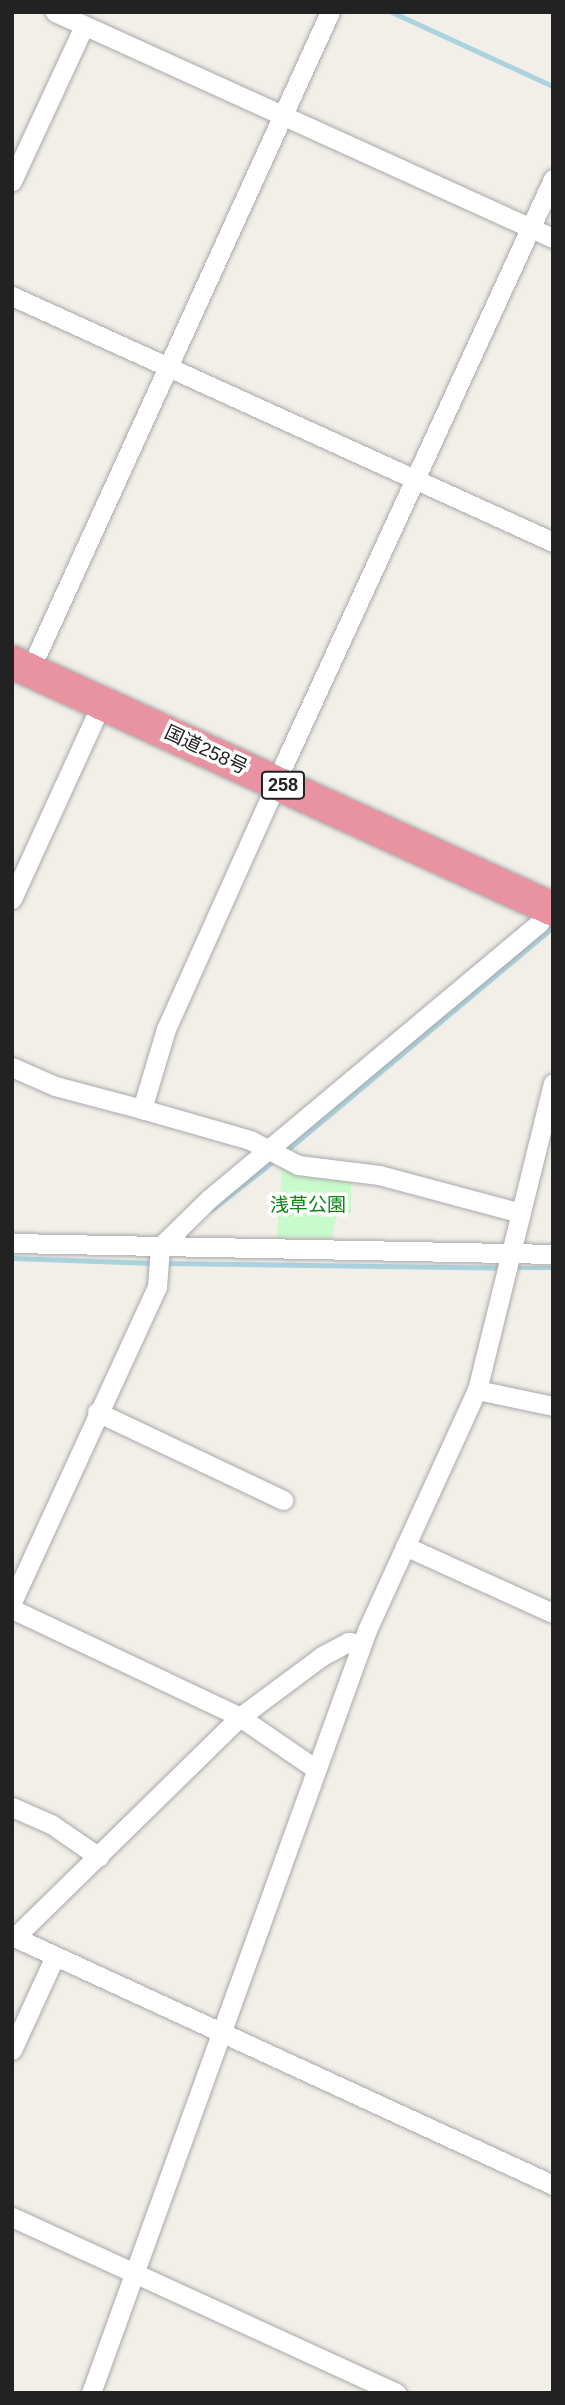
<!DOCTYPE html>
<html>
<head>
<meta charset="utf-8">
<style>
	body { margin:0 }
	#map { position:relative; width:565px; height:2405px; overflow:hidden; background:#f2efe9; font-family:Helvetica,"Noto Sans JP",sans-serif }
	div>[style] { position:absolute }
	.park>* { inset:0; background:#c8facc }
	.stream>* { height:4.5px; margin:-2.25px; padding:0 2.25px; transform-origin:2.25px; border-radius:2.25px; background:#aad3df }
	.roads { filter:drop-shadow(0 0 2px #a9a9a9) drop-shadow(0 0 2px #a9a9a9) }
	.street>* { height:19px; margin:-9.5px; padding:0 9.5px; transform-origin:9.5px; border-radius:9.5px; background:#fff }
	.highway>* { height:33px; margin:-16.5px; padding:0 16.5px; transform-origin:16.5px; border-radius:16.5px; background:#e892a2 }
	span { translate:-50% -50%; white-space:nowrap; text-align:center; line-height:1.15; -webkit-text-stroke:7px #fff; paint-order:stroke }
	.shield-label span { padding:2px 5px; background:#fff; border:2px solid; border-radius:5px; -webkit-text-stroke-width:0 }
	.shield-label { font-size:18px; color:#222; font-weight:700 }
	.street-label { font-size:19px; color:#222 }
	.park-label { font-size:19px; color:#0c8416 }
	.frame { position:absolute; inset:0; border:14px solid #222; pointer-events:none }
</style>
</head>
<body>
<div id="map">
	<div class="park">
		<i style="clip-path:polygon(282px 1168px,351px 1178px,351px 1213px,337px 1212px,332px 1238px,277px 1238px)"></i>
	</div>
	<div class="stream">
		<i style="left:392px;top:12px;width:177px;rotate:24.7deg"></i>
		<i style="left:285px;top:1152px;width:350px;rotate:-40deg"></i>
		<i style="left:211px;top:1210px;width:83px;rotate:-38.1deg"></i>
		<i style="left:12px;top:1258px;width:141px;rotate:2deg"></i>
		<i style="left:165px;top:1263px;width:338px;rotate:0.8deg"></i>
		<i style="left:512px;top:1268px;width:41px"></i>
	</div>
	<div class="roads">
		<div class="street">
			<i style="left:55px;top:12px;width:547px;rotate:24.41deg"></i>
			<i style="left:12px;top:181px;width:171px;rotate:-65.1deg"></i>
			<i style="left:12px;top:296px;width:594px;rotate:24.45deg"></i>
			<i style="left:38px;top:652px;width:703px;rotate:-65.48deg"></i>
			<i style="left:284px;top:764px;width:644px;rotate:-65.31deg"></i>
			<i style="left:277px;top:782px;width:271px;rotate:114.2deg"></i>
			<i style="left:166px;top:1029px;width:84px;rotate:106.7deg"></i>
			<i style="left:142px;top:1109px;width:112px;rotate:16deg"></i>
			<i style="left:250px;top:1140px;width:54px;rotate:27.5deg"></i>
			<i style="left:298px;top:1165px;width:82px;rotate:7deg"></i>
			<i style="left:379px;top:1175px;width:147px;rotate:15deg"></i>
			<i style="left:12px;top:899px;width:217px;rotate:-65.4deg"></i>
			<i style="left:12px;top:1067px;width:47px;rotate:23.8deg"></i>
			<i style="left:55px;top:1086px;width:90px;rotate:14.8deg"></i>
			<i style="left:12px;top:1243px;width:541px;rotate:1.16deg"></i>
			<i style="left:477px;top:1390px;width:78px;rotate:11.9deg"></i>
			<i style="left:97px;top:1412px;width:206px;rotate:25.3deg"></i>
			<i style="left:405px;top:1546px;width:162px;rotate:24.4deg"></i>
			<i style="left:12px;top:1602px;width:347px;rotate:-65.3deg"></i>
			<i style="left:157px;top:1287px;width:40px;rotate:-85.7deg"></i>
			<i style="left:160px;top:1247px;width:69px;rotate:-44.4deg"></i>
			<i style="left:209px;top:1199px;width:430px;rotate:-39.9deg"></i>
			<i style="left:539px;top:923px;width:18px;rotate:-61deg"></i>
			<i style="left:12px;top:1609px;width:252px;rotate:25.3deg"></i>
			<i style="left:240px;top:1717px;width:92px;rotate:34.4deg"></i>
			<i style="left:12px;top:1807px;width:43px;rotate:23.6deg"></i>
			<i style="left:51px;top:1824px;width:58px;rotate:34.5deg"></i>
			<i style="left:12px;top:1936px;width:596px;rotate:24.71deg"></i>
			<i style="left:15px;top:1937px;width:315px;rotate:-44.4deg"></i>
			<i style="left:240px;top:1717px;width:102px;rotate:-36.6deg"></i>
			<i style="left:322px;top:1656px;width:30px;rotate:-28deg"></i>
			<i style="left:348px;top:1642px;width:13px;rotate:9deg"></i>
			<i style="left:12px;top:2050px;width:103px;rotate:-65.4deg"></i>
			<i style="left:12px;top:2217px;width:423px;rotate:24.6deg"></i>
			<i style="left:91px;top:2393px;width:811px;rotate:-70.11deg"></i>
			<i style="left:367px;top:1630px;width:264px;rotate:-65.4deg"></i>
			<i style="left:477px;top:1390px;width:316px;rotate:-76.1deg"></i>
		</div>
		<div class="highway">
			<i style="left:12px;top:662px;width:595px;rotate:24.54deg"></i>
		</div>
	</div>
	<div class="shield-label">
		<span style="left:283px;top:785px">258</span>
	</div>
	<div class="street-label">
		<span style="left:206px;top:750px;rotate:25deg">国道258号</span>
	</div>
	<div class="park-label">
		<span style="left:308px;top:1205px">浅草公園</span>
	</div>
	<div class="frame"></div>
</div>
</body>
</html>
